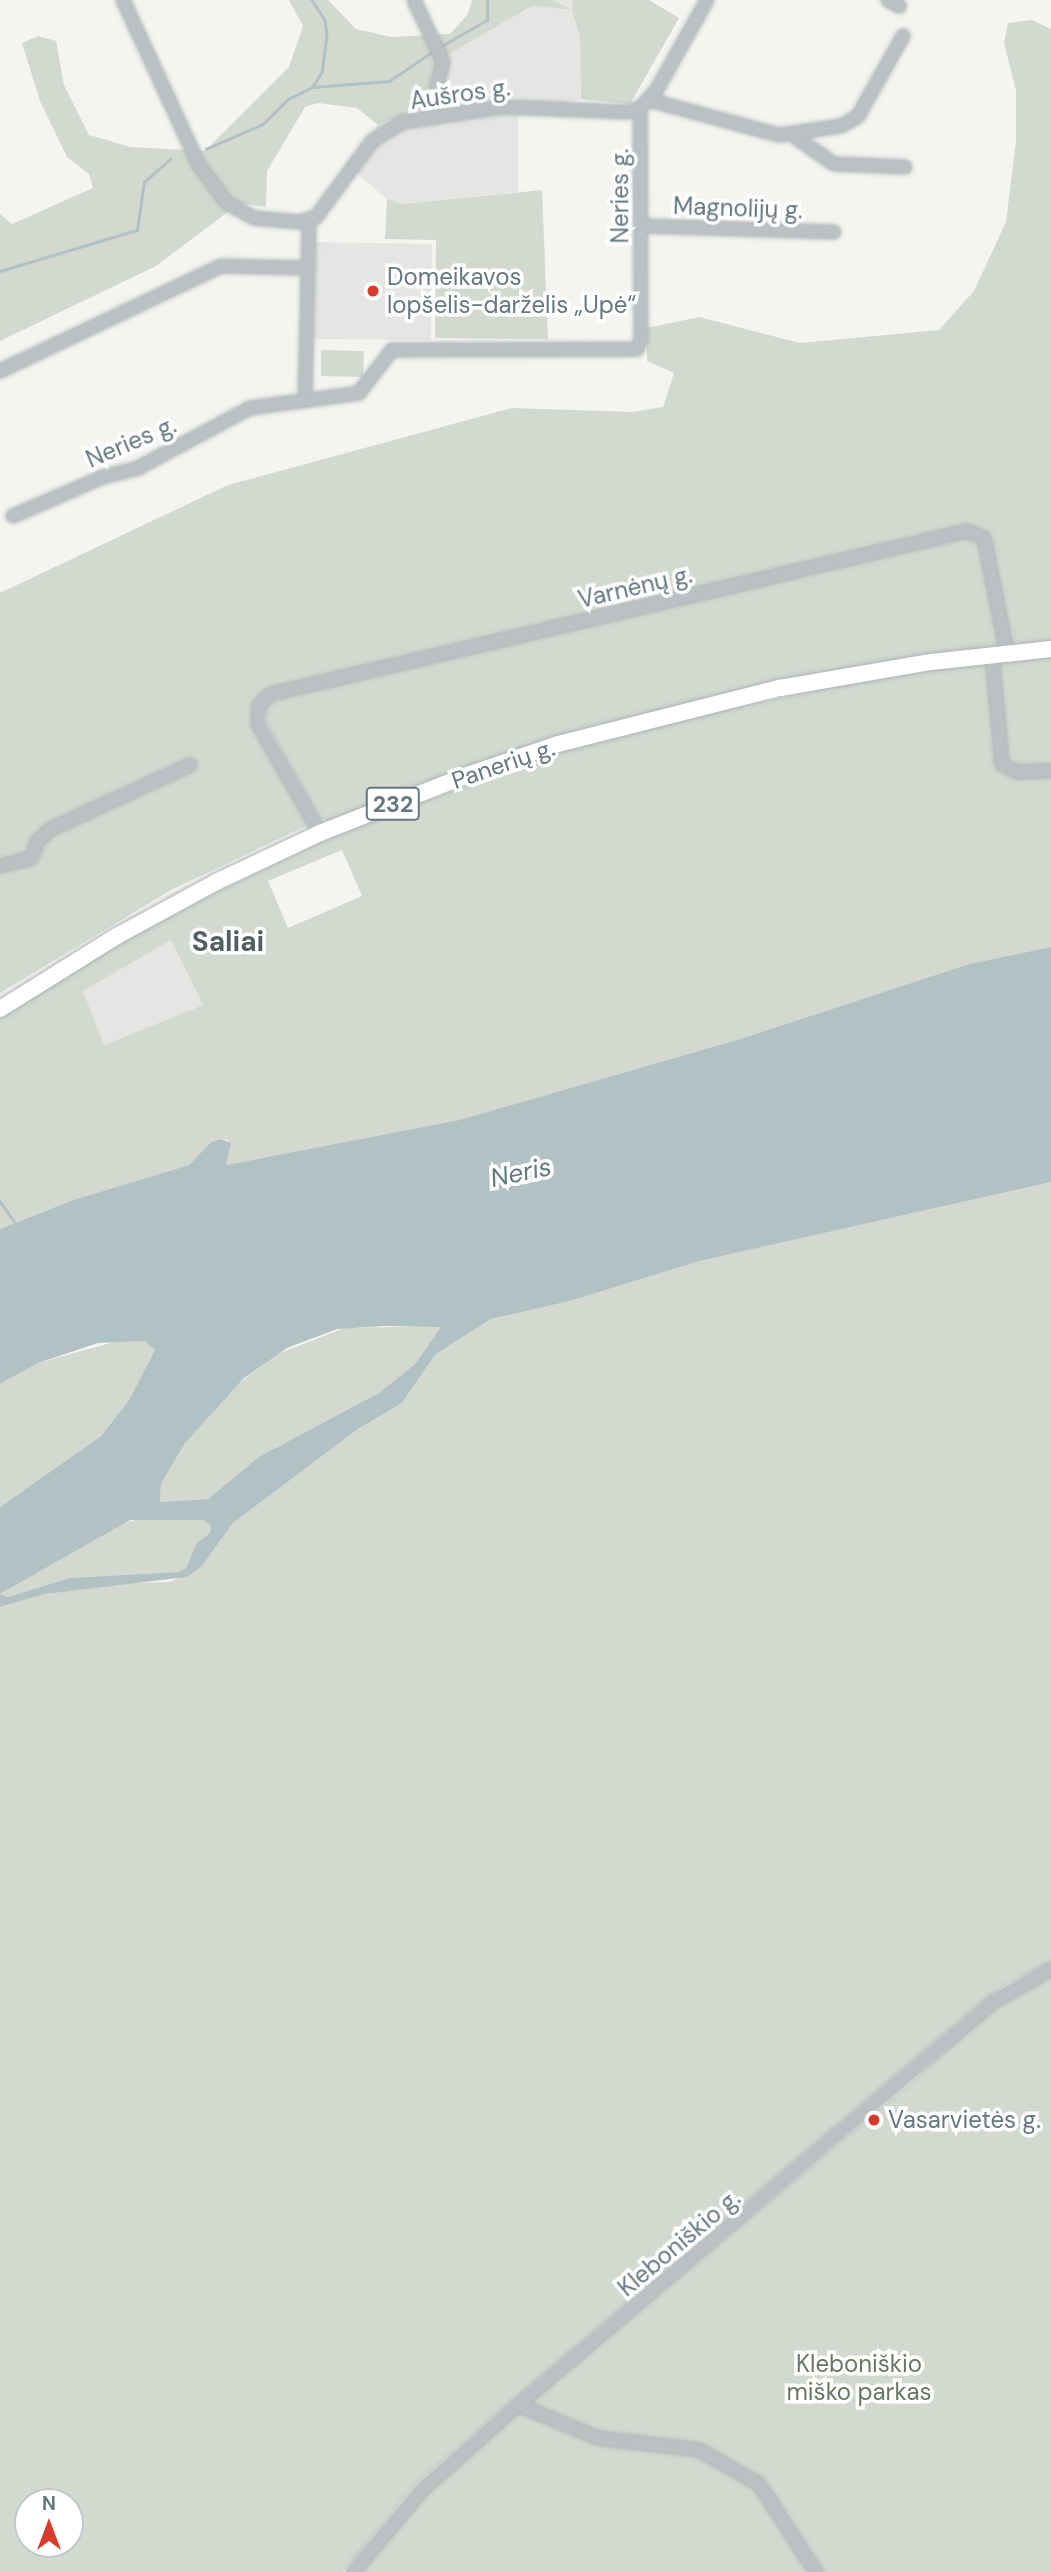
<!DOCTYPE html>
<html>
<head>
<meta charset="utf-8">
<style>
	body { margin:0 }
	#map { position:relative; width:1051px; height:2572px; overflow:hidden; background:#f4f4f0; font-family:"DM Sans",sans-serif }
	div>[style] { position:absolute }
	.built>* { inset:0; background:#e5e5e4 }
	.green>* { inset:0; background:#d4d9d0 }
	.water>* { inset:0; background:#b2c1c3 }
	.stream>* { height:2.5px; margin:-1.25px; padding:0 1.25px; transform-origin:1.25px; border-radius:1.25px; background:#b2c1c3 }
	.roads { filter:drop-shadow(0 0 2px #aeb4b7) drop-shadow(0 0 2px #aeb4b7) }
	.minor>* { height:12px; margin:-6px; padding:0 6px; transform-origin:6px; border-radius:6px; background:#bbc0c2 }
	.major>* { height:16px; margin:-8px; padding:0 8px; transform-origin:8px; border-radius:8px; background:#fff }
	.dots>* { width:19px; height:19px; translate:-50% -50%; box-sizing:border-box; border:4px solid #fff; border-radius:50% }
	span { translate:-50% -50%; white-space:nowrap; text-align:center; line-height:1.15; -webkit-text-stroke:7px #fff; paint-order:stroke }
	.shield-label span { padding:2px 5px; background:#fff; border:2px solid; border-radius:5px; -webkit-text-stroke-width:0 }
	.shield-label { font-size:23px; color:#657880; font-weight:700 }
	.street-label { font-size:24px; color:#657880 }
	.poi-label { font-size:24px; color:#657880 }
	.left { translate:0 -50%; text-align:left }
	.park-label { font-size:24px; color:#6a7763 }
	.water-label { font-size:26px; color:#607a7d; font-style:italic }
	.quarter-label { font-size:28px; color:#526065; font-weight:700 }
	.north { position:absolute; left:14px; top:2488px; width:70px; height:70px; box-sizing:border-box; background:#fff; border:2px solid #c1c9cc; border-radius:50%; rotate:0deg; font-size:19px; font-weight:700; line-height:28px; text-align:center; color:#657880 }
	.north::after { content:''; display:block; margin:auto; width:24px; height:32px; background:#d93b2b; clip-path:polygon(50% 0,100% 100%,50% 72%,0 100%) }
</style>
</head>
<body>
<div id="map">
	<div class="built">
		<i style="clip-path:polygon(553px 0,573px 0,580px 37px,581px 99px,518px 112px,518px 192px,402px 204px,387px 199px,346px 164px,378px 125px,419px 109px,439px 60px,532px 6px,570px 10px)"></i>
		<i style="clip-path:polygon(315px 242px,432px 244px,431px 340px,314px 339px)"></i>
		<i style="clip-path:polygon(171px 940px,203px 1005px,104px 1045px,82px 991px)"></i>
	</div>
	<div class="green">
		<i style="clip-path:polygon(289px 0,328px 0,356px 29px,391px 37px,450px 34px,468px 14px,472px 0,553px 0,572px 10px,573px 0,649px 0,679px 18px,630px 104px,581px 99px,580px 37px,572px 10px,532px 6px,439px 60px,419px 109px,378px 125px,357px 108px,318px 103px,305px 107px,267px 171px,266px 207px,240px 203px,156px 266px,0 341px,0 214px,12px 224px,93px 188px,89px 174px,67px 157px,40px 101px,22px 43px,38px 36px,56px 41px,64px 85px,89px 135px,131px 147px,205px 151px,289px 67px,303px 26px)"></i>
		<i style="clip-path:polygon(1032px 20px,1051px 29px,1051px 643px,1012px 646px,984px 532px,970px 528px,268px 690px,253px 710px,308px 825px,171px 890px,0 993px,0 593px,228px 485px,512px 408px,632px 412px,663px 407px,674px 373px,647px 361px,647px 328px,699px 317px,800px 343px,939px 330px,974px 291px,1006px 222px,1016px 141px,1016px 90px,1004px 43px,1008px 23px)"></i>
		<i style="clip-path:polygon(542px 190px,548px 339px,435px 338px,436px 240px,385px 239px,387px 199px,402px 204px)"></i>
		<i style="clip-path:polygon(321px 350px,364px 351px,363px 377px,321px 376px)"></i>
		<i style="clip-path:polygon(967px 534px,980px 540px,1001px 639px,999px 648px,781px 682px,333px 822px,319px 819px,267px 723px,265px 705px,272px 698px)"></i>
		<i style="clip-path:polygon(evenodd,1051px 656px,1051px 947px,969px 964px,740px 1039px,459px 1120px,226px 1165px,228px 1140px,221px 1139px,211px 1142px,189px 1165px,73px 1200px,0 1229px,0 1017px,140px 929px,344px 831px,565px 749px,666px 722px,907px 671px,1051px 656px,342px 850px,362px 896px,288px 928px,268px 881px,342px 850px,1051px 656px,171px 940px,203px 1005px,104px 1045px,83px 991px,171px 940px)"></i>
		<i style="clip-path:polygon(evenodd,1051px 1182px,1051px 1962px,1002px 1987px,977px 2006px,480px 2428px,415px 2485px,343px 2572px,0 2572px,0 1607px,45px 1594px,108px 1584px,170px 1582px,202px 1566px,233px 1523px,358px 1429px,402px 1403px,435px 1355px,491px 1319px,570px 1301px,700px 1261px,1051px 1182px,28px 2502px,70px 2502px,70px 2544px,28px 2544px,28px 2502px)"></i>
		<i style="clip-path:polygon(442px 1326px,415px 1364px,379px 1393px,208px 1499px,160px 1502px,161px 1484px,185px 1443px,228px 1392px,275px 1355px,344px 1328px)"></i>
		<i style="clip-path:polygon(121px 1340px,144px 1341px,155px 1350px,129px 1400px,101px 1436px,0 1507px,0 1384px,38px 1363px)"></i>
		<i style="clip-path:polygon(141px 1519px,204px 1520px,211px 1526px,210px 1533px,196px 1544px,186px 1568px,178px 1572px,69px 1578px,8px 1597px,0 1594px,122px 1523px)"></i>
		<i style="clip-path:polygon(1051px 1975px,1051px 2572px,360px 2572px,427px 2492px,548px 2386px,912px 2082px,990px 2010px)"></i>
	</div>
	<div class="water">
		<i style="clip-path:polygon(evenodd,1051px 947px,1051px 1182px,700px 1261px,570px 1301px,491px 1319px,435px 1355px,402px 1403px,358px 1429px,233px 1523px,202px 1566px,187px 1577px,45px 1594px,0 1607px,0 1507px,101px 1436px,129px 1400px,155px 1350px,144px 1341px,98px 1343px,38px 1363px,0 1384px,0 1229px,73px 1200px,189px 1165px,211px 1142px,221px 1139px,231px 1143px,226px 1165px,459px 1120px,740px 1039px,969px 964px,1051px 947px,384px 1326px,441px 1327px,415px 1364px,379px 1393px,259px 1457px,208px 1499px,160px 1502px,161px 1484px,185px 1443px,244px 1378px,287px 1348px,337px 1329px,384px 1326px,1051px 947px,130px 1520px,204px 1520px,211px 1526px,210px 1533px,196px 1544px,186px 1568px,178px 1572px,69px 1578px,8px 1597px,0 1594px,130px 1520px)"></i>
	</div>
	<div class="stream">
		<i style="left:312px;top:0;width:24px;rotate:57deg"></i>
		<i style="left:325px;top:20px;width:14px;rotate:82deg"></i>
		<i style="left:327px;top:34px;width:38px;rotate:97deg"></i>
		<i style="left:322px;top:72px;width:17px;rotate:121deg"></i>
		<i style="left:443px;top:45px;width:51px;rotate:-29.6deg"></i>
		<i style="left:487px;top:20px;width:20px;rotate:-90deg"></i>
		<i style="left:206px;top:149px;width:62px;rotate:-23.7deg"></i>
		<i style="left:263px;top:124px;width:35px;rotate:-45deg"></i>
		<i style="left:288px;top:99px;width:28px;rotate:-26deg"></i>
		<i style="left:313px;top:87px;width:76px;rotate:-4.5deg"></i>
		<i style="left:389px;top:81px;width:52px;rotate:-34deg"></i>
		<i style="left:0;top:271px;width:143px;rotate:-16.7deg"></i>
		<i style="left:137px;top:230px;width:49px;rotate:-81.7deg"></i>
		<i style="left:144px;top:182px;width:35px;rotate:-41deg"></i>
		<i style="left:0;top:1201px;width:28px;rotate:55deg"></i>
	</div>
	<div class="roads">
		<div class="minor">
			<i style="left:123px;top:0;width:182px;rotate:65.3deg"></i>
			<i style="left:199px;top:165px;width:47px;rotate:53.6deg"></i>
			<i style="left:227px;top:203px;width:31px;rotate:29deg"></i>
			<i style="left:254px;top:218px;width:45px;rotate:5.1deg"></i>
			<i style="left:299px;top:222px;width:18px;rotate:-16deg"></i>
			<i style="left:316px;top:217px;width:94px;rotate:-53.6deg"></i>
			<i style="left:372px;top:141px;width:36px;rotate:-32deg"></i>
			<i style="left:403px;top:122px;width:99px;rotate:-8.7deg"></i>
			<i style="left:501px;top:107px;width:126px;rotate:2.3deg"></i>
			<i style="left:627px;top:112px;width:14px;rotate:-17deg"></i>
			<i style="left:414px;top:0;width:68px;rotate:64.9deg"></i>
			<i style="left:443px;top:62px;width:55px;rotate:103.8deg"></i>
			<i style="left:888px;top:0;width:13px;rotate:29deg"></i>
			<i style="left:649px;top:100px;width:135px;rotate:15.1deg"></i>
			<i style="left:779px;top:135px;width:63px;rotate:-8.3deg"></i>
			<i style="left:841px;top:126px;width:20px;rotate:-30deg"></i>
			<i style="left:858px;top:116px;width:92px;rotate:-60.6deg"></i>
			<i style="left:791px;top:134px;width:52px;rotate:34.9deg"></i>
			<i style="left:834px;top:164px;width:71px;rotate:2.4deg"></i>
			<i style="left:641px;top:226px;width:193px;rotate:1.8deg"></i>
			<i style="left:0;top:371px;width:245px;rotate:-25.4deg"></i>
			<i style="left:221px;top:266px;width:87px;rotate:1.3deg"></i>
			<i style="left:305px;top:401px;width:181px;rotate:-88.7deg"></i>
			<i style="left:13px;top:516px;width:98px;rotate:-23.4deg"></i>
			<i style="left:103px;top:477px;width:36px;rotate:-14deg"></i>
			<i style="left:138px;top:468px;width:127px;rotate:-28.2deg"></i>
			<i style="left:250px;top:408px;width:110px;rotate:-7.8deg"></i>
			<i style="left:359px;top:393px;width:54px;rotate:-52.5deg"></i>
			<i style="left:392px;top:350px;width:245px;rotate:-0.2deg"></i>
			<i style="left:637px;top:349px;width:11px;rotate:-68deg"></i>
			<i style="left:641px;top:339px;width:231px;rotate:-90.2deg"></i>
			<i style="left:640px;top:108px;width:23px;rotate:-47deg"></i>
			<i style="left:656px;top:91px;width:104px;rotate:-60.7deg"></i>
			<i style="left:992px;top:654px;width:110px;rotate:84.8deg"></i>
			<i style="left:1002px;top:764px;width:17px;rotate:28deg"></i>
			<i style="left:1017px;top:772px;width:34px;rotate:-2deg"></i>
			<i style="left:320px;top:833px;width:125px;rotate:-119.6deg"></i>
			<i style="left:258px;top:724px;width:19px;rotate:-87deg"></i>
			<i style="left:259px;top:705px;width:16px;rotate:-43deg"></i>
			<i style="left:271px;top:694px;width:715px;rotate:-13.18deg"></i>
			<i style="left:967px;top:531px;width:18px;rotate:22deg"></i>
			<i style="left:984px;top:538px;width:117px;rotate:78.7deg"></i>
			<i style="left:0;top:866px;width:32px;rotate:-14deg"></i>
			<i style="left:31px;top:858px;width:18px;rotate:-68deg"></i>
			<i style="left:38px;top:841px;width:18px;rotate:-43deg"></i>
			<i style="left:51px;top:829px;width:153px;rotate:-24.7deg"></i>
			<i style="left:518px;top:2405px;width:87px;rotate:22.4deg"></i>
			<i style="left:598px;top:2438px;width:102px;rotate:6.8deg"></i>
			<i style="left:699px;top:2450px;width:69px;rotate:29.5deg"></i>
			<i style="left:759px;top:2484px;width:105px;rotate:57.1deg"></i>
			<i style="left:353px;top:2572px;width:109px;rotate:-49.9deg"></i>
			<i style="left:423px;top:2489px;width:127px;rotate:-41.5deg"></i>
			<i style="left:518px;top:2405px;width:623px;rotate:-40.31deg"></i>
			<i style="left:993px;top:2002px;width:67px;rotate:-29.6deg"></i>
		</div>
		<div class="major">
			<i style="left:0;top:1009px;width:138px;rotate:-32deg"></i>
			<i style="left:117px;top:936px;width:113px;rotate:-28.6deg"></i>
			<i style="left:216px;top:882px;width:115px;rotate:-25.2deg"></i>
			<i style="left:320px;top:833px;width:161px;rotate:-21.5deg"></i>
			<i style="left:470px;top:774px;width:93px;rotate:-18.8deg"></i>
			<i style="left:558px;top:744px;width:229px;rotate:-14.2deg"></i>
			<i style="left:780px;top:688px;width:153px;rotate:-9.8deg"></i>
			<i style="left:931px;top:662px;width:121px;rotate:-6.2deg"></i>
		</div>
	</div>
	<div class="dots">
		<i style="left:373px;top:291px;background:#d93b2b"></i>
		<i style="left:874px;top:2120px;background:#d93b2b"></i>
	</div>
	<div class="shield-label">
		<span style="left:393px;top:804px">232</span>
	</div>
	<div class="street-label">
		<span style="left:460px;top:94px;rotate:-8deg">Aušros g.</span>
		<span style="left:620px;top:196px;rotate:-90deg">Neries g.</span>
		<span style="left:738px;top:208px;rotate:2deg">Magnolijų g.</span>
		<span style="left:131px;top:442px;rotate:-23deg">Neries g.</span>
		<span style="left:635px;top:587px;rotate:-13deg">Varnėnų g.</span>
		<span style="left:503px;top:764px;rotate:-19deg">Panerių g.</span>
		<span style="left:679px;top:2243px;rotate:-40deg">Kleboniškio g.</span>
	</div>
	<div class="poi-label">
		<span class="left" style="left:387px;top:291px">Domeikavos<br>lopšelis-darželis „Upė“</span>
		<span class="left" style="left:888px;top:2120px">Vasarvietės g.</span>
	</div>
	<div class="park-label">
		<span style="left:859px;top:2378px">Kleboniškio<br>miško parkas</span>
	</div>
	<div class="water-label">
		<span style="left:521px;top:1173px;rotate:-12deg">Neris</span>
	</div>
	<div class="quarter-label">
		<span style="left:228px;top:942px">Saliai</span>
	</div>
	<div class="north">N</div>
</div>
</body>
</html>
